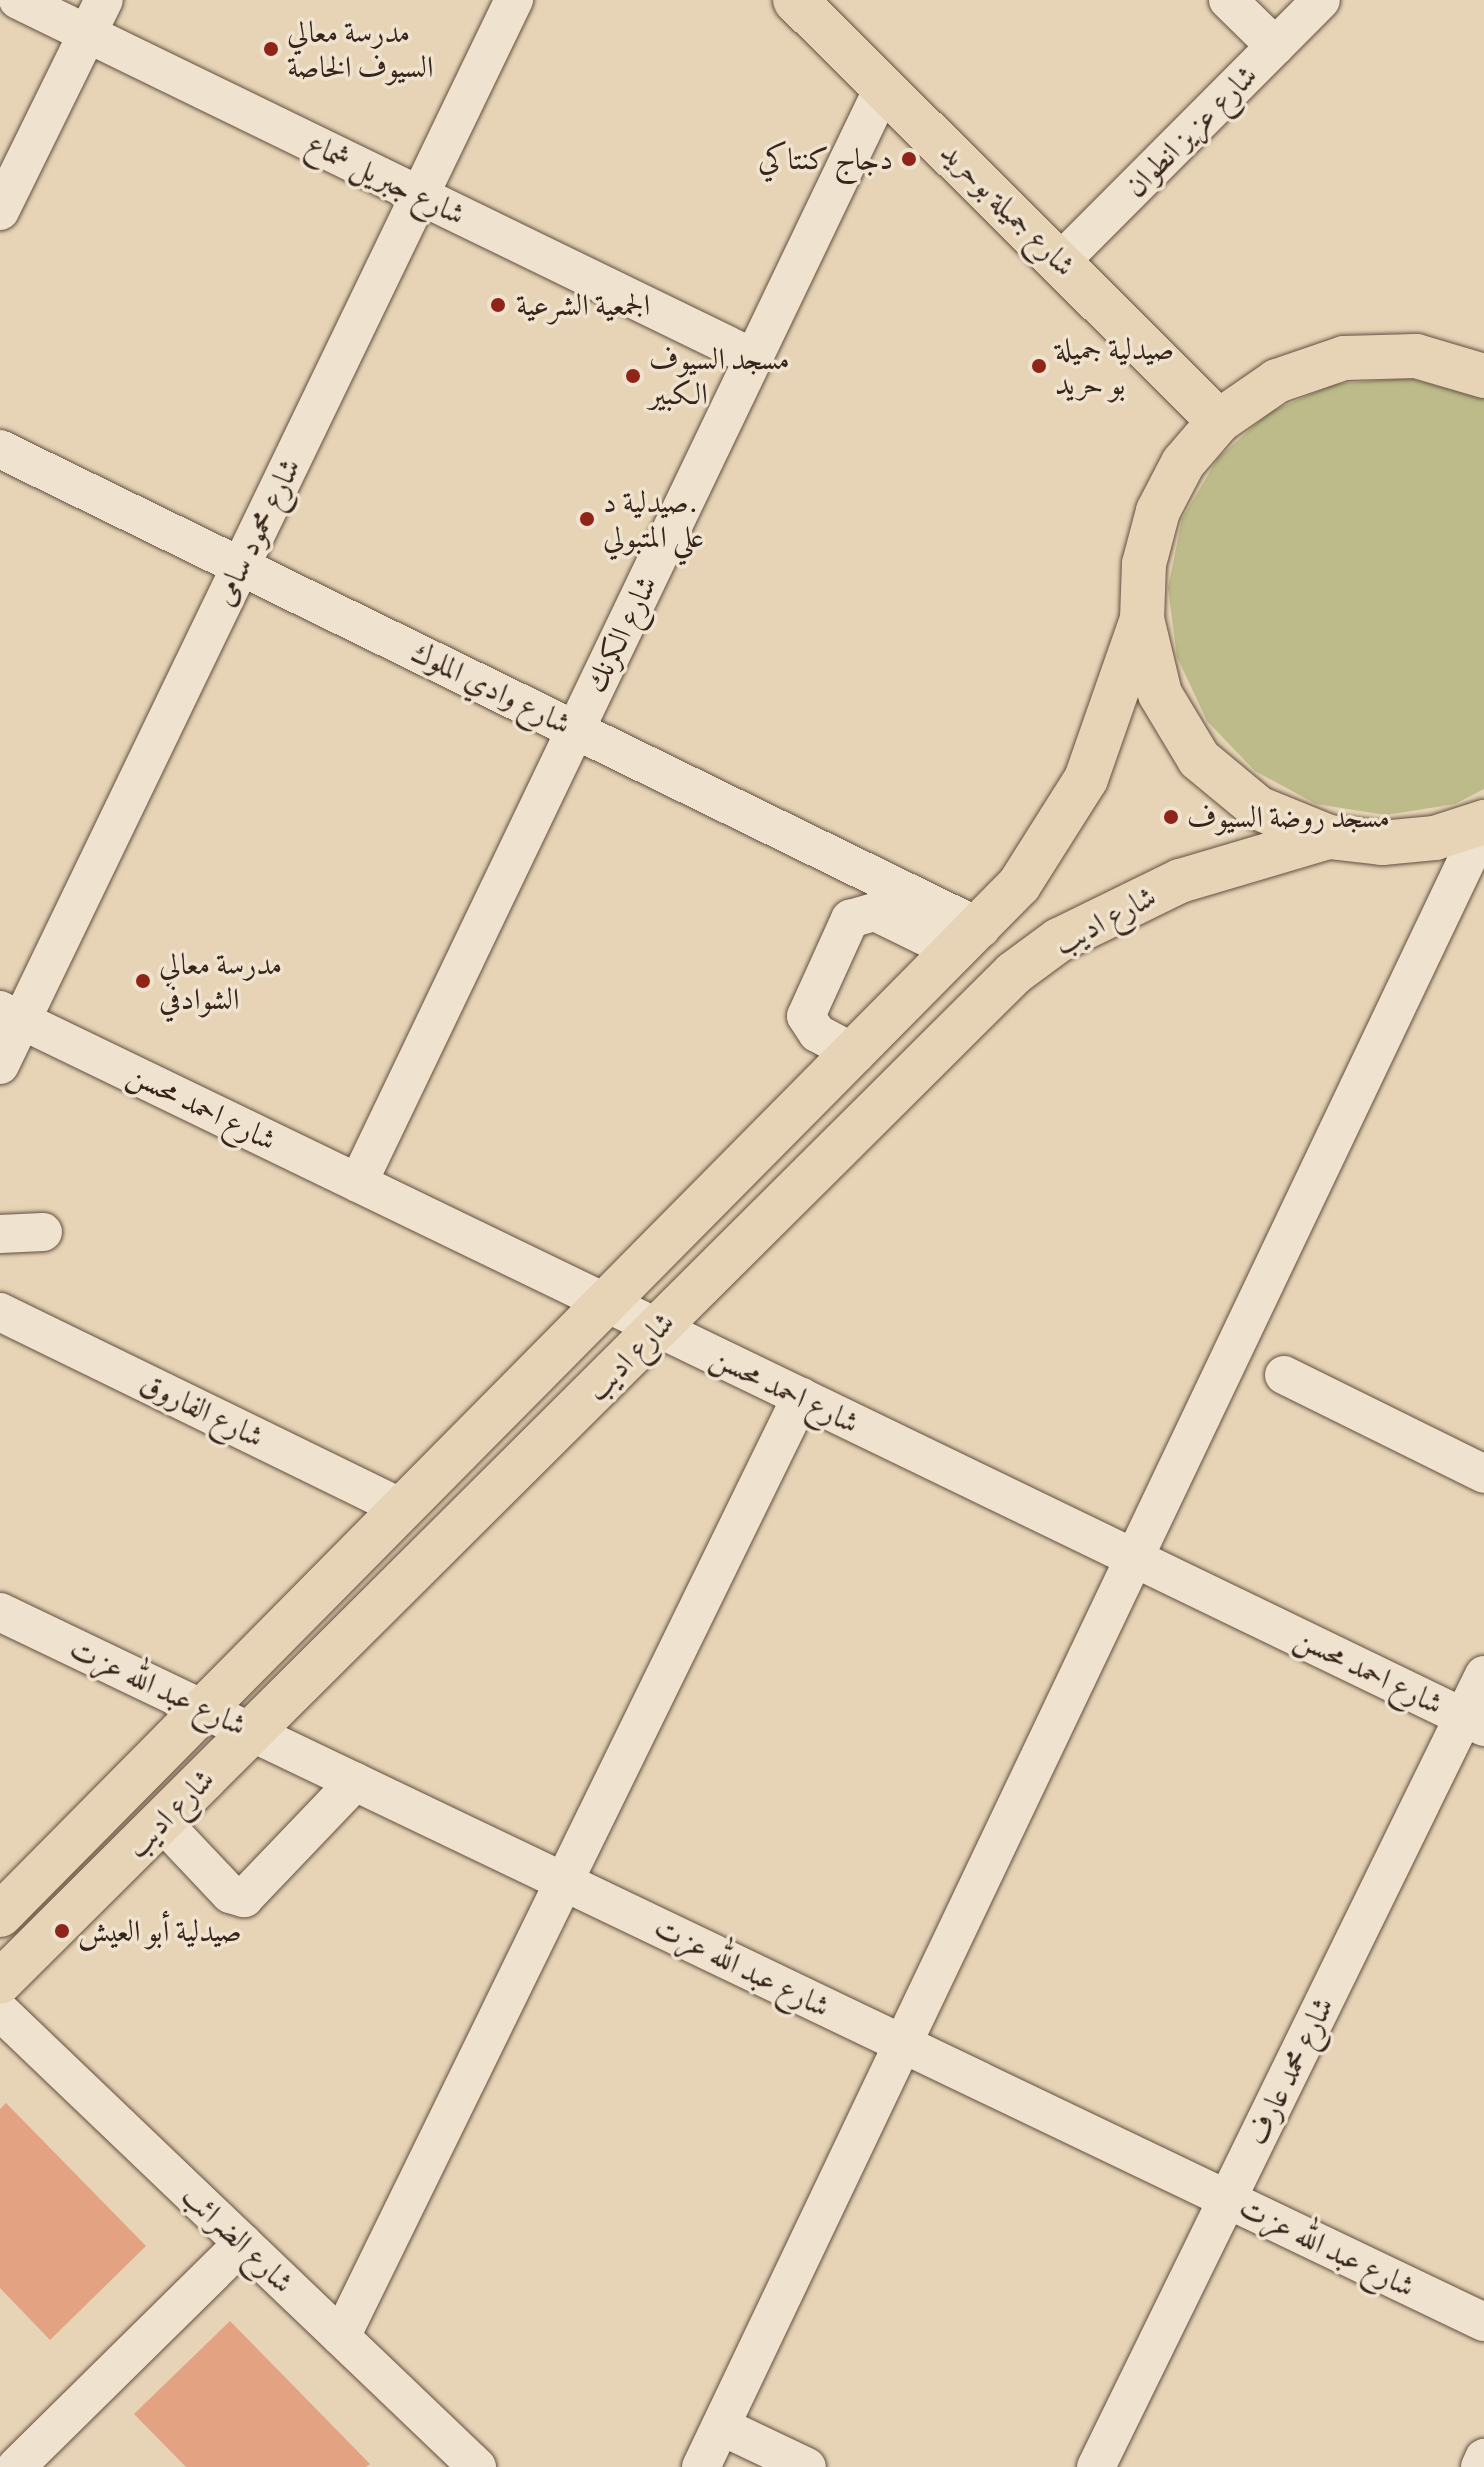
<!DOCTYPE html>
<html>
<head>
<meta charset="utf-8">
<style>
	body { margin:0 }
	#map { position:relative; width:1484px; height:2467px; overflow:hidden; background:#e7d4b6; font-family:Alegreya,Amiri,serif }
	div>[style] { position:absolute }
	.green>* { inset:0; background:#bcbb89 }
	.building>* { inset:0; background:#e3a281 }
	.roads { filter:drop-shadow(0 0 2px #635041) drop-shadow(0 0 2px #635041) }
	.minor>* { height:38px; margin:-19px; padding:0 19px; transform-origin:19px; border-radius:19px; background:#efe3d0 }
	.major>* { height:44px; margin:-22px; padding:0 22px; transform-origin:22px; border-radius:22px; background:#e7d4b6 }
	.dots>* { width:22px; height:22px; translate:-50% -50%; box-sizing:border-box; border:4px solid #efe3d0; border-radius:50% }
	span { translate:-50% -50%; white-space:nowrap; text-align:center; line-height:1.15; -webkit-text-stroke:7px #efe3d0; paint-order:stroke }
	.poi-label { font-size:30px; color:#37241a }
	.left { translate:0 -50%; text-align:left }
	.right { translate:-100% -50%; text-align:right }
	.street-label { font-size:30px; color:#37241a }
</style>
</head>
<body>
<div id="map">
	<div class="green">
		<i style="clip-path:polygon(1409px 378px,1484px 399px,1484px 789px,1455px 804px,1386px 815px,1316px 804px,1255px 771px,1207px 721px,1177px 657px,1168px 588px,1182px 519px,1218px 458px,1270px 412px,1335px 384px)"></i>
	</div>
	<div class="building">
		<i style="clip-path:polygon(6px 2103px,146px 2246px,50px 2340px,0 2288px,0 2109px)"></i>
		<i style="clip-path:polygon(230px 2321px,370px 2464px,366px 2467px,186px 2467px,134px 2414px)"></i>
	</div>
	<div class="roads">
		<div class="minor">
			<i style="left:18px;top:0;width:818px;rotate:25.94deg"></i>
			<i style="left:1228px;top:0;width:66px;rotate:44.4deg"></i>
			<i style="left:0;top:211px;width:235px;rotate:-63.8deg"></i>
			<i style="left:1061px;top:261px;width:368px;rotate:-45.1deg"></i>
			<i style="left:0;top:449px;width:1092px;rotate:26.03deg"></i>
			<i style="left:0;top:1010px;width:1648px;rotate:25.79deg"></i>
			<i style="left:856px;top:1054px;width:44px;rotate:-151.7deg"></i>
			<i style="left:817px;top:1033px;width:20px;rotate:-123deg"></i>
			<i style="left:806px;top:1016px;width:107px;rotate:-65.6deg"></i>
			<i style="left:850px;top:919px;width:26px;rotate:-16deg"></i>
			<i style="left:875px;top:912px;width:91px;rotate:26deg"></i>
			<i style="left:0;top:1065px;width:1183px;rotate:-64.24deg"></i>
			<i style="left:358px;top:1183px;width:1217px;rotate:-64.38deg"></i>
			<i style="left:0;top:1234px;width:43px;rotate:-2.7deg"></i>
			<i style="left:0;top:1312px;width:449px;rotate:26deg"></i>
			<i style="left:1284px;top:1375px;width:223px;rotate:26.3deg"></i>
			<i style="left:0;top:1612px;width:1645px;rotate:25.57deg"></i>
			<i style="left:162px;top:1822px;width:99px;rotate:46.6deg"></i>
			<i style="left:230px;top:1894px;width:15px;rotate:16deg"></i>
			<i style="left:244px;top:1898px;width:161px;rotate:-46.3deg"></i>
			<i style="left:0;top:2011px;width:660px;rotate:43.71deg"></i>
			<i style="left:341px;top:2337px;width:1047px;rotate:-63.92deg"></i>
			<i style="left:721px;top:2426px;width:95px;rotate:25.5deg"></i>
			<i style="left:16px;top:2467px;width:319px;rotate:-44.6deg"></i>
			<i style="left:701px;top:2467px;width:1820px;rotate:-64.52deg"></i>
			<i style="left:1096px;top:2467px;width:882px;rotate:-63.9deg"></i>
			<i style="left:1480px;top:2467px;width:10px;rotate:-66deg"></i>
		</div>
		<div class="major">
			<i style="left:795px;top:0;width:598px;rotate:44.8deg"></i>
			<i style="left:1484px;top:376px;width:71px;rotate:-163.6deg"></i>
			<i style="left:1416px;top:356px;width:72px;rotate:178.4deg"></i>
			<i style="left:1344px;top:358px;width:71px;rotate:161.1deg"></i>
			<i style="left:1277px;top:381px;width:70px;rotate:145.4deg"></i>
			<i style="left:1219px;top:421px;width:55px;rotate:130.6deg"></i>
			<i style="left:1183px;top:463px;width:54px;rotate:117.5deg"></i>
			<i style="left:1158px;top:511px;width:55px;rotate:104.8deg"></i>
			<i style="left:1144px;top:564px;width:55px;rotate:92.1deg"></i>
			<i style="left:1142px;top:619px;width:77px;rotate:76.5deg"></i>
			<i style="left:1160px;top:694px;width:76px;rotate:59deg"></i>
			<i style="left:1199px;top:759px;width:77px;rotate:39.7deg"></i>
			<i style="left:1258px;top:808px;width:77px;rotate:22.2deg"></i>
			<i style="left:1329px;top:837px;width:53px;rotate:6.5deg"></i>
			<i style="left:1382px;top:843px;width:53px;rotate:-5.4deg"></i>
			<i style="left:1435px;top:838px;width:52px;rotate:-18.1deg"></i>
			<i style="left:0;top:1915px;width:1449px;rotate:-45.31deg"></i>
			<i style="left:1019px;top:885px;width:125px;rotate:-57.7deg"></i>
			<i style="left:1086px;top:779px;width:170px;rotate:-70.7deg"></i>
			<i style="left:0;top:1982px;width:1430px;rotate:-44.86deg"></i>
			<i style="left:1014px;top:973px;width:56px;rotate:-36.3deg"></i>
			<i style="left:1059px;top:940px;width:135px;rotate:-26deg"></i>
			<i style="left:1180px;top:881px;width:155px;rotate:-16.5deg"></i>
		</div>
	</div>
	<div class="dots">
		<i style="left:271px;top:49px;background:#8f2418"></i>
		<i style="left:909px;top:159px;background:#8f2418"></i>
		<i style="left:498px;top:305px;background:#8f2418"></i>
		<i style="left:1039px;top:366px;background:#8f2418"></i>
		<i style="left:633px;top:376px;background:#8f2418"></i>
		<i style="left:587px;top:519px;background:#8f2418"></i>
		<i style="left:1171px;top:817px;background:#8f2418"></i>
		<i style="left:143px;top:981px;background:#8f2418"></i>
		<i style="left:62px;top:1931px;background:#8f2418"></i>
	</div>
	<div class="poi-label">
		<span class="left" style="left:287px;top:49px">مدرسة معالي<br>السيوف الخاصة</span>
		<span class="right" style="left:893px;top:159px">دجاج كنتاكي</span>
		<span class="left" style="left:516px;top:305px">الجمعية الشرعية</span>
		<span class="left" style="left:1055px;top:366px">صيدلية جميلة<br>بو حريد</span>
		<span class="left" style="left:649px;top:376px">مسجد السيوف<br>الكبير</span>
		<span class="left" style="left:603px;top:519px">صيدلية د.<br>علي المتبولي</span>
		<span class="left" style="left:1187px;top:817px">مسجد روضة السيوف</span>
		<span class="left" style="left:159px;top:981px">مدرسة معالي<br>الشوادفي</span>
		<span class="left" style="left:78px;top:1931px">صيدلية أبو العيش</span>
	</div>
	<div class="street-label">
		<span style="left:1191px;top:131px;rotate:-45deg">شارع عزيز انطوان</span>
		<span style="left:386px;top:179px;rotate:26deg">شارع جبريل شماع</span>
		<span style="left:1008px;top:209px;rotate:45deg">شارع جميلة بوحريد</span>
		<span style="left:257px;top:532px;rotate:-64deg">شارع محمود سامى</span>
		<span style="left:621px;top:634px;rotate:-64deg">شارع الكرنك</span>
		<span style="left:491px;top:688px;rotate:26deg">شارع وادي الملوك</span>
		<span style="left:1105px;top:920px;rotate:-28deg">شارع اديب</span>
		<span style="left:202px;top:1107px;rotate:26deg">شارع احمد محسن</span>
		<span style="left:630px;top:1356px;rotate:-45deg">شارع اديب</span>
		<span style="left:785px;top:1390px;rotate:26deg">شارع احمد محسن</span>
		<span style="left:202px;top:1410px;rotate:26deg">شارع الفاروق</span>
		<span style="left:1369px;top:1671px;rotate:26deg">شارع احمد محسن</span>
		<span style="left:158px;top:1687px;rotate:25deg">شارع عبد الله عزت</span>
		<span style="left:170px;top:1813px;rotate:-45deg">شارع اديب</span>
		<span style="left:742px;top:1967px;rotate:26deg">شارع عبد الله عزت</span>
		<span style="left:1290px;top:2071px;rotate:-64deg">شارع محمد عارف</span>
		<span style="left:238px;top:2239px;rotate:44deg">شارع الضرائب</span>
		<span style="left:1327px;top:2247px;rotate:26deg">شارع عبد الله عزت</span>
	</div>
</div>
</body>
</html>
